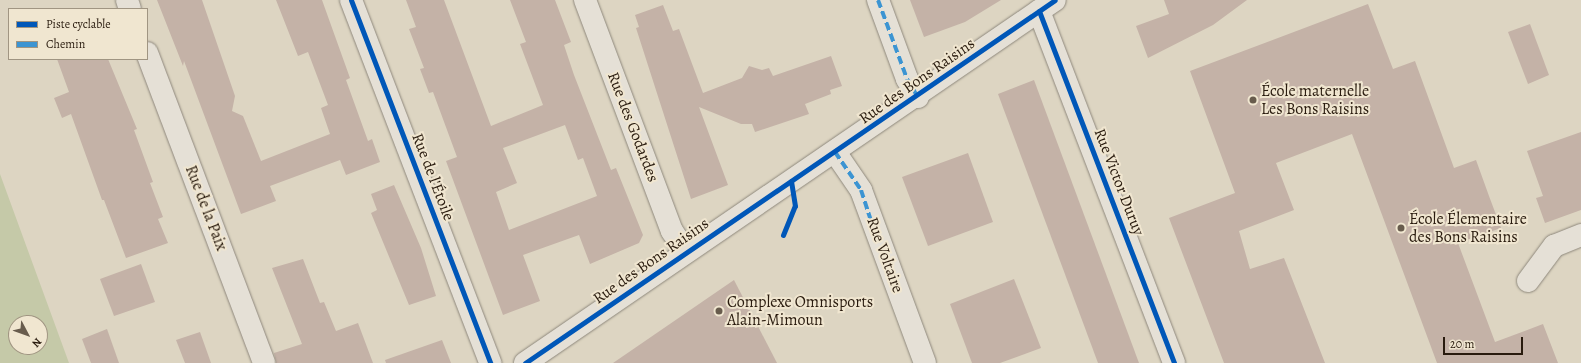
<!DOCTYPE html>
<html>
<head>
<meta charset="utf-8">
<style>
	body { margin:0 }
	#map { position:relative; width:1581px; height:363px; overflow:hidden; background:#ddd5c2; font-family:Alegreya,serif }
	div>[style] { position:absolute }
	.green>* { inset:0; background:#c5c9a8 }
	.building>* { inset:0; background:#c4b2a7 }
	.roads { filter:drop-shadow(0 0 1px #8e887c) drop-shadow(0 0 1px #8e887c) }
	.street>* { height:22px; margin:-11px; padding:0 11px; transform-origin:11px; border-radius:11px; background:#e5e0d6 }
	.quiet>* { height:4px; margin-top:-2px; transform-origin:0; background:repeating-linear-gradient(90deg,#3c94d2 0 8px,transparent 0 12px) }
	.cycleway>* { height:5px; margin:-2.5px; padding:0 2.5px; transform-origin:2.5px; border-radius:2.5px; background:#0057b8 }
	.dots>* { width:11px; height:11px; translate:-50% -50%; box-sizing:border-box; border:2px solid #f0e6d0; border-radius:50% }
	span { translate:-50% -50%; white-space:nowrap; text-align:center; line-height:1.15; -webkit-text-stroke:4px #f0e6d0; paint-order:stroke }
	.street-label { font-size:16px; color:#291b0e }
	.poi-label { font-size:16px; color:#291b0e }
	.left { translate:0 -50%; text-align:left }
	.legend { position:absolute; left:8px; top:8px; width:140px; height:52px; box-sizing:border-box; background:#f0e6d0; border:1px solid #a09582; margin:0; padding:5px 7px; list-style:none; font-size:12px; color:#291b0e }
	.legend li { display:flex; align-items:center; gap:8px; height:20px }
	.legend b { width:20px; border:1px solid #a09582 }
	.north { position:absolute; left:8px; top:315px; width:40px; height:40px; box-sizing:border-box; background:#f0e6d0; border:1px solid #a09582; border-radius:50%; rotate:131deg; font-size:11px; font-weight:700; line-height:16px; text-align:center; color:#291b0e }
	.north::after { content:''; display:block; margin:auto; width:14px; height:18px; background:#685c4d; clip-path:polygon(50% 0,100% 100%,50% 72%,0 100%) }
	.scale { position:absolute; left:1443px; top:337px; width:80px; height:18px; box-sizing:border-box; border:2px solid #291b0e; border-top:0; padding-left:5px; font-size:12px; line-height:14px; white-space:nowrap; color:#291b0e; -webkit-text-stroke:3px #f0e6d0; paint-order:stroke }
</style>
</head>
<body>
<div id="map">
	<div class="green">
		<i style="clip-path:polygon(evenodd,0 174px,69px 363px,0 363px,0 174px,16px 323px,40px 323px,40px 347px,16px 347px,16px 323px)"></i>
	</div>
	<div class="building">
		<i style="clip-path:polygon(157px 0,202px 0,235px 96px,232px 111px,243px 116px,261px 161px,330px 134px,321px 108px,328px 105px,308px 52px,298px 56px,276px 0,322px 0,350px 78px,346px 80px,368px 141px,372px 139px,380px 162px,346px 175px,340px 160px,270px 186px,276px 201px,241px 214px,184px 61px,183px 66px)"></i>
		<i style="clip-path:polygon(evenodd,406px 0,444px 0,491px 126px,543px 105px,520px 44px,526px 42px,510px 0,555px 0,571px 42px,564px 45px,574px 75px,611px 170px,616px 168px,643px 235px,639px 243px,590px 264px,579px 235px,523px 255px,540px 301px,503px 315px,446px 161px,457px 157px,433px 92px,429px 93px,420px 69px,424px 68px,409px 29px,416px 27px,406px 0,565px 125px,578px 160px,583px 158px,597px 196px,509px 230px,496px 192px,517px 183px,503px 148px,565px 125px)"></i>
		<i style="clip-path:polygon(910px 0,1001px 0,965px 22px,924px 37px)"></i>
		<i style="clip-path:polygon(1164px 0,1247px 0,1213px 25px,1148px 58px,1136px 26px,1169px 14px)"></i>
		<i style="clip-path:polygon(1368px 4px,1393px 69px,1415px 61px,1454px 168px,1476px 160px,1489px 196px,1501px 228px,1458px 243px,1495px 342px,1543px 324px,1558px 363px,1437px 363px,1352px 134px,1276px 163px,1294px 210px,1239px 231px,1250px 269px,1284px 258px,1325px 363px,1224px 363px,1169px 218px,1235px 193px,1190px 71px)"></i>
		<i style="clip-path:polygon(663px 5px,673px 31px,679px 29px,703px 93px,742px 78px,749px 66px,762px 70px,769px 68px,773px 76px,831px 56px,842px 86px,830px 90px,831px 94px,805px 104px,809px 114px,755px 132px,752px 124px,741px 124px,699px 107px,728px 185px,691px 199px,636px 28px,639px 27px,635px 15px)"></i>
		<i style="clip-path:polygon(1530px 24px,1549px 75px,1528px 84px,1508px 32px)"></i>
		<i style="clip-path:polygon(57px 59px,108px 59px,137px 129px,134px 130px,153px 182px,150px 183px,163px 217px,158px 219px,168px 243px,126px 258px,104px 200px,102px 200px,71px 114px,62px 118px,54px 98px,69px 92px)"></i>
		<i style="clip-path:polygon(1034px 80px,1139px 363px,1098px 363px,998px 94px)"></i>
		<i style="clip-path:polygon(1581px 132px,1581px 210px,1545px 223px,1536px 198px,1543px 196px,1527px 151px)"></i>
		<i style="clip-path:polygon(968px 153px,993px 222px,928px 246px,902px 177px)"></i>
		<i style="clip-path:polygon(394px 185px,421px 248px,436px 296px,409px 305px,371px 213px,377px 210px,371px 194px)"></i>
		<i style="clip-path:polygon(303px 259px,320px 303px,324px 302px,336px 331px,358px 323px,373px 363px,276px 363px,274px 353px,302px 344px,272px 268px)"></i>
		<i style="clip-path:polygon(141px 264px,155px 302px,114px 316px,100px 279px)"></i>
		<i style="clip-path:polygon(1014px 279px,1041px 348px,1000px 363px,972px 363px,950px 304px)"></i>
		<i style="clip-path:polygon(734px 280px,777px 363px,613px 363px)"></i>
		<i style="clip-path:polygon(107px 329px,119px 363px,91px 363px,82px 339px)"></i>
		<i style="clip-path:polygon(200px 332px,211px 363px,185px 363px,176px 340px)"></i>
		<i style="clip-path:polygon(442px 340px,451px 363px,386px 363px,385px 360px)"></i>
	</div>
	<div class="roads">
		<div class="street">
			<i style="left:127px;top:0;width:9px;rotate:72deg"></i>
			<i style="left:351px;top:0;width:389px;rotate:69deg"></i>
			<i style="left:585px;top:0;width:247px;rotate:69.4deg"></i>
			<i style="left:672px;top:231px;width:25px;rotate:56deg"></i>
			<i style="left:878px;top:0;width:84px;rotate:69.8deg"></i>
			<i style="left:907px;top:79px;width:21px;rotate:59deg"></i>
			<i style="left:1039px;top:11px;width:377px;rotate:69deg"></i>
			<i style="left:147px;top:53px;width:331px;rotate:69.3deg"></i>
			<i style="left:835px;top:152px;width:46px;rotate:55.6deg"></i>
			<i style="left:861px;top:190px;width:184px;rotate:69.7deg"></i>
			<i style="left:1528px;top:281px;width:44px;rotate:-53.4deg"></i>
			<i style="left:1554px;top:246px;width:29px;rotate:-22deg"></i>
			<i style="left:525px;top:363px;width:642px;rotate:-34.41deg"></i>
		</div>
	</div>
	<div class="quiet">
		<i style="left:878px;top:0;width:84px;rotate:69.8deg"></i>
		<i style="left:907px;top:79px;width:21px;rotate:59deg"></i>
		<i style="left:835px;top:152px;width:46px;rotate:55.6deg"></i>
		<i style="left:861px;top:190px;width:38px;rotate:72deg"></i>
	</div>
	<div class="cycleway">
		<i style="left:351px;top:0;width:389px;rotate:69deg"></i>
		<i style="left:1039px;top:11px;width:377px;rotate:69deg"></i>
		<i style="left:783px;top:235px;width:31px;rotate:-68deg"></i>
		<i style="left:795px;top:206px;width:25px;rotate:-99deg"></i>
		<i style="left:525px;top:363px;width:642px;rotate:-34.41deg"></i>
	</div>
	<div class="dots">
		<i style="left:1253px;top:100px;background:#685c4d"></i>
		<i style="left:1401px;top:228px;background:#685c4d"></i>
		<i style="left:719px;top:311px;background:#685c4d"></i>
	</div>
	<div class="street-label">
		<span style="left:917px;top:81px;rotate:-35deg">Rue des Bons Raisins</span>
		<span style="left:633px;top:127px;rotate:69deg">Rue des Godardes</span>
		<span style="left:433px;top:177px;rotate:69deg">Rue de l'Étoile</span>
		<span style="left:1119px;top:182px;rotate:69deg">Rue Victor Duruy</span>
		<span style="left:206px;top:208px;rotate:69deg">Rue de la Paix</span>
		<span style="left:885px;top:255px;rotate:70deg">Rue Voltaire</span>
		<span style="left:651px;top:261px;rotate:-35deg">Rue des Bons Raisins</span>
	</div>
	<div class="poi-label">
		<span class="left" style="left:1261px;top:100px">École maternelle<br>Les Bons Raisins</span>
		<span class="left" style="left:1409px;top:228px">École Élementaire<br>des Bons Raisins</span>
		<span class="left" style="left:727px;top:311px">Complexe Omnisports<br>Alain-Mimoun</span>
	</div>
	<ul class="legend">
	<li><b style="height:5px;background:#0057b8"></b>Piste cyclable</li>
	<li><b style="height:5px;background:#3c94d2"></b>Chemin</li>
	</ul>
	<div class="north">N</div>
	<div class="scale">20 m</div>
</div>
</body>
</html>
